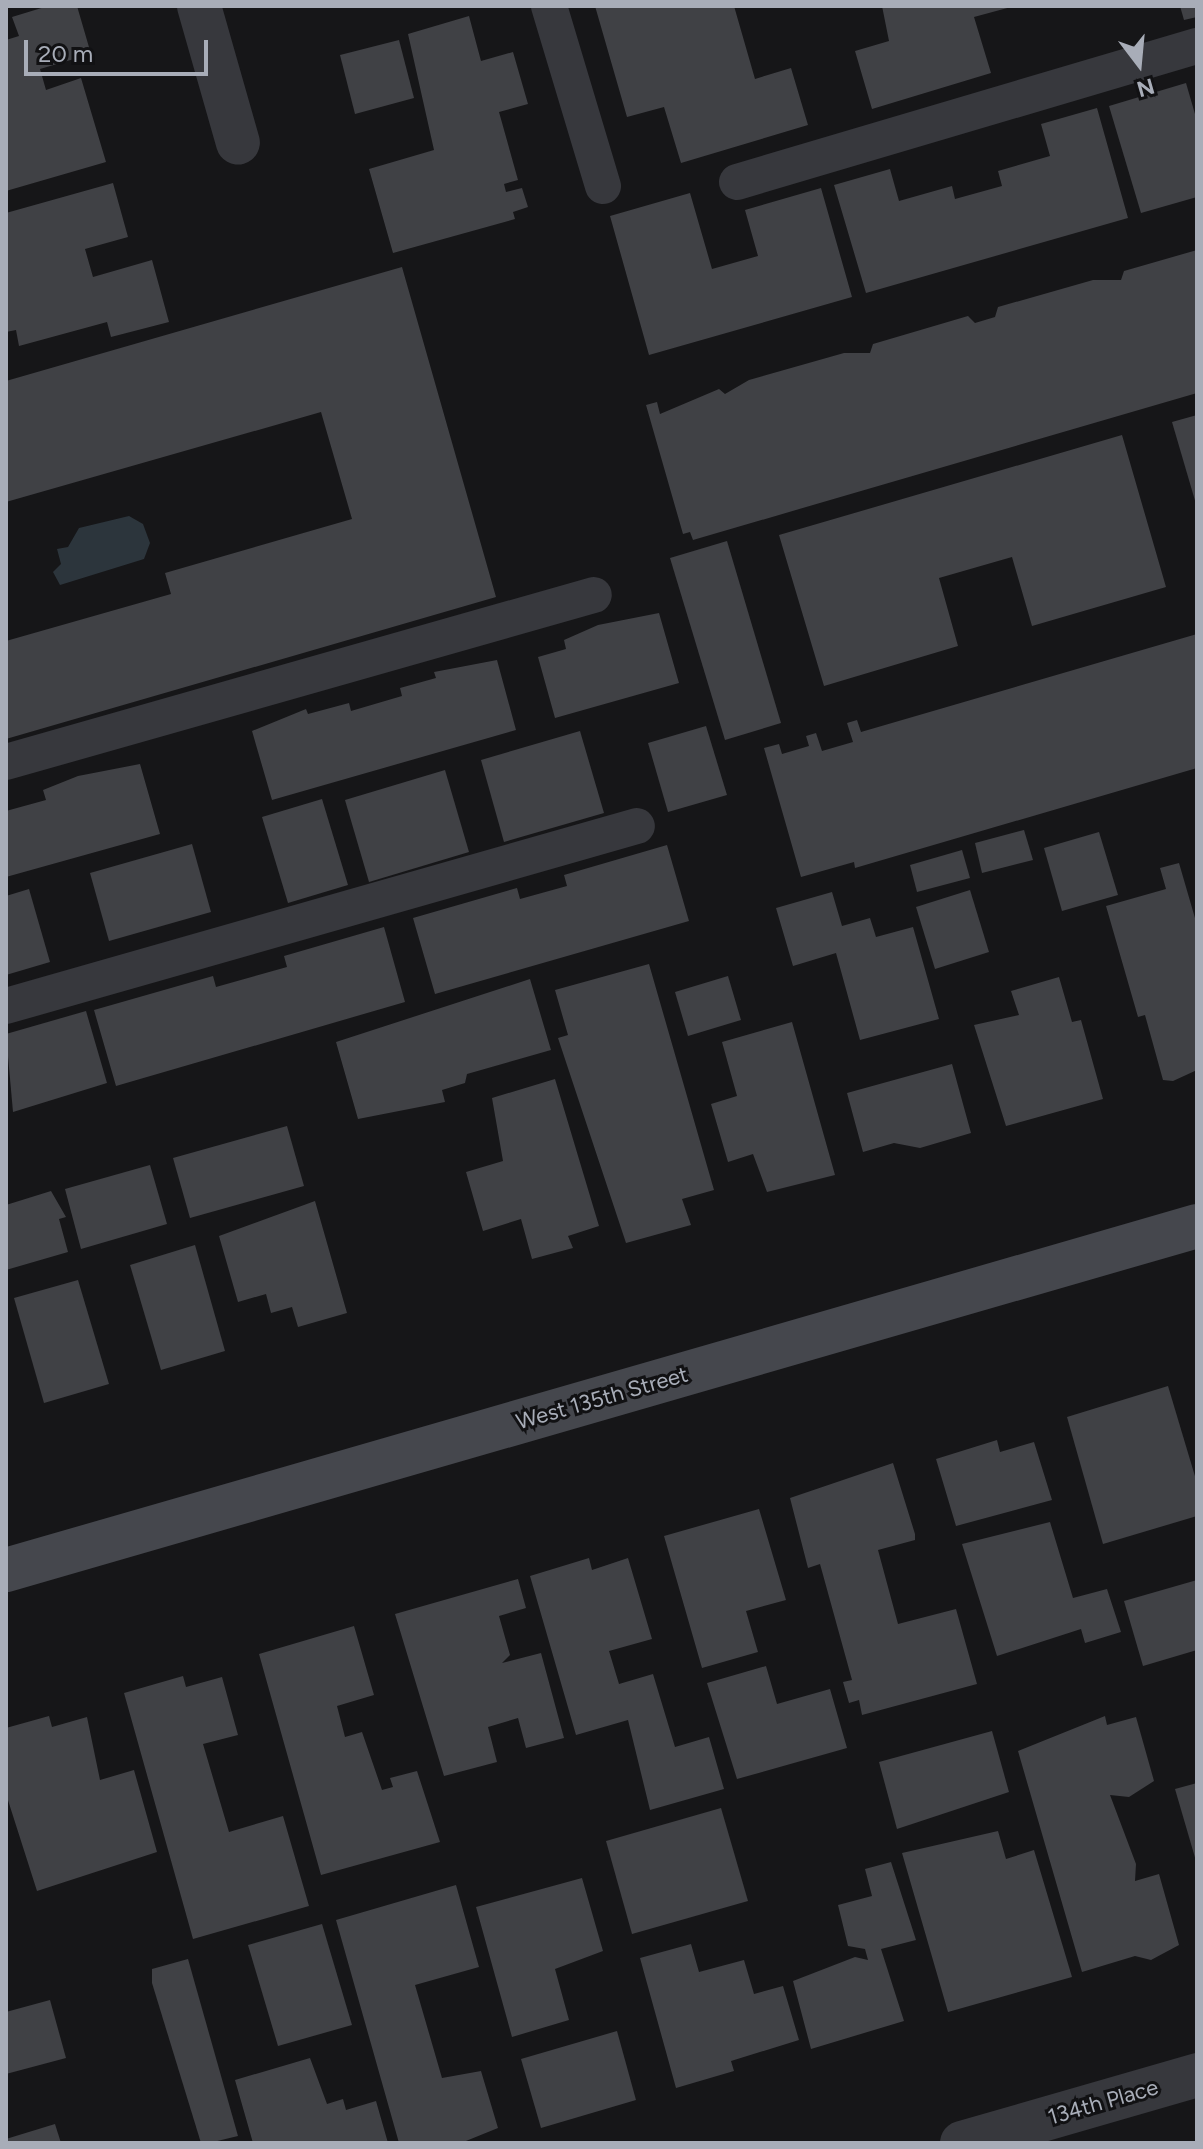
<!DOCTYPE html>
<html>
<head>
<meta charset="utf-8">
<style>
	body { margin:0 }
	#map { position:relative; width:1203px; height:2149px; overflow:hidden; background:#161618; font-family:Figtree,sans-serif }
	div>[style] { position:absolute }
	.water>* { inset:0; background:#2c353c }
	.building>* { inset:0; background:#404145 }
	.lane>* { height:36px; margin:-18px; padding:0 18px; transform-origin:18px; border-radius:18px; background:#37383d }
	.street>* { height:44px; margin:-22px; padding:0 22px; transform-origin:22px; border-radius:22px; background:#37383d }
	.secondary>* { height:44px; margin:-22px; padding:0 22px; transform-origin:22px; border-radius:22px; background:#45474d }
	span { translate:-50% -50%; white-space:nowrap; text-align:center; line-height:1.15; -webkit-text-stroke:6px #111113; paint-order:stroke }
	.street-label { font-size:22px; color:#a8adb8 }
	.frame { position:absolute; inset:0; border:8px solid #a8adb8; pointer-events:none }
	.north { position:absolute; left:1099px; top:24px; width:80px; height:80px; -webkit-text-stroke:6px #111113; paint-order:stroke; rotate:164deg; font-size:22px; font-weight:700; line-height:32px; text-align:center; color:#a8adb8 }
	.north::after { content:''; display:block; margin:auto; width:28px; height:36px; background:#a8adb8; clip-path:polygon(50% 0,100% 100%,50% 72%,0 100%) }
	.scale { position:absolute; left:24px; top:40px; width:184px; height:36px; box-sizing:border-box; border:4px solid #a8adb8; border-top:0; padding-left:10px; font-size:24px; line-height:28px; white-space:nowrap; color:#a8adb8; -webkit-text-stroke:6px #111113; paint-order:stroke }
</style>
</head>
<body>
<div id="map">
	<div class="water">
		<i style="clip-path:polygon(129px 516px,143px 524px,150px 543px,144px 559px,60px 585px,53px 572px,61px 564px,57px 549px,68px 547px,79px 528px)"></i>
	</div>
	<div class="building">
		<i style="clip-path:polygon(48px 6px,77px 6px,91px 54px,40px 69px,46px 90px,81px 78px,106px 162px,6px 191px,6px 40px,19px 36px,12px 17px)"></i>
		<i style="clip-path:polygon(595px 6px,734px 6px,755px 79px,791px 68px,808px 125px,681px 163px,664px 107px,627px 117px)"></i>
		<i style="clip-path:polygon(882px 6px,1011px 6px,1011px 7px,974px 17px,991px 73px,872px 109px,855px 51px,889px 41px)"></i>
		<i style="clip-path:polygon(1180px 6px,1197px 6px,1197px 17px,1184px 20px)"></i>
		<i style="clip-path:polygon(469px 16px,481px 61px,513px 52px,528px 104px,499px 112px,518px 180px,504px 184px,506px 192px,522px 188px,528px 207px,513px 212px,515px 219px,393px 253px,369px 169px,434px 150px,408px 34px)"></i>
		<i style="clip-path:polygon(399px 40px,414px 98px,355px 114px,340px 55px)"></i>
		<i style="clip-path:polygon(1186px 83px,1197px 121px,1197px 197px,1141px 213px,1109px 106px)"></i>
		<i style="clip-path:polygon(1097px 108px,1128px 218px,866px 293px,834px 185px,890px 169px,899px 201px,952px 186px,955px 199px,1002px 186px,998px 171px,1050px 156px,1041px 124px)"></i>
		<i style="clip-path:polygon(113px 183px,128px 237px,85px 249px,93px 277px,152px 260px,169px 322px,111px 337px,107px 322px,19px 346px,16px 330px,6px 332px,6px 213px)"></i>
		<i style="clip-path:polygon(821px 188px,852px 297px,649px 355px,610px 216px,690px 193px,712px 269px,758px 256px,745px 210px)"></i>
		<i style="clip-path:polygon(1197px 250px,1197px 393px,693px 540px,690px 532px,683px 534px,646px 405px,657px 402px,660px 414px,719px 389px,725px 394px,749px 380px,844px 353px,870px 353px,873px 344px,968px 316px,975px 323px,995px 317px,998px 307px,1093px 280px,1121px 280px,1124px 271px)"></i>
		<i style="clip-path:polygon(402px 267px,496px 597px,6px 739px,6px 641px,171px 594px,165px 573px,352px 519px,321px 412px,6px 502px,6px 381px)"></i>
		<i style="clip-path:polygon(1197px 415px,1197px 504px,1196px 504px,1172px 422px)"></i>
		<i style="clip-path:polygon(1122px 435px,1166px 587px,1032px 626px,1012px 557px,939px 578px,958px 646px,824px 686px,779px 535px)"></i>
		<i style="clip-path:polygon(727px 541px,781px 723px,725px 740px,670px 558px)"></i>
		<i style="clip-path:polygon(659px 613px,679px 683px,555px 718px,538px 657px,566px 649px,564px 640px,598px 625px)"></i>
		<i style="clip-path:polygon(1197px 634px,1197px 768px,855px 868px,854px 862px,801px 877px,764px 748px,779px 744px,782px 754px,809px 746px,806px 736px,816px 733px,822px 751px,853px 742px,847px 723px,857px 720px,861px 732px)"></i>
		<i style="clip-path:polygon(497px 660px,516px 730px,272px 800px,252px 731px,306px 709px,308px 714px,349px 703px,351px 711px,402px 696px,400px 688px,436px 678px,434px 672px)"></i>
		<i style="clip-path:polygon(706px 726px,727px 795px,668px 812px,648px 743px)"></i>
		<i style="clip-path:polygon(580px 731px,604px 813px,504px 842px,481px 760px)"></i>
		<i style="clip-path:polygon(140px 764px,160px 834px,6px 877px,6px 811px,46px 800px,43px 790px,78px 776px)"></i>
		<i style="clip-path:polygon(445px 770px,469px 852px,369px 882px,345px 800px)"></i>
		<i style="clip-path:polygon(322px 799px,348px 885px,288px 903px,262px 817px)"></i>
		<i style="clip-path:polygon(1024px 830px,1033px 860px,982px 873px,975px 843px)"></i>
		<i style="clip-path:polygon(1099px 832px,1118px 895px,1062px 911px,1044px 848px)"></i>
		<i style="clip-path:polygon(192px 844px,211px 912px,109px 941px,90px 873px)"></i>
		<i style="clip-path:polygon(667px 845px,689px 921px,435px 994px,413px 918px,517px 888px,520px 899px,567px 886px,564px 875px)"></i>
		<i style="clip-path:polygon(962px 850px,970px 878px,917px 892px,910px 865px)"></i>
		<i style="clip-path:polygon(1179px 863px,1197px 925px,1197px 1070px,1173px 1081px,1163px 1080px,1145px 1015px,1138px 1017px,1106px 906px,1166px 889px,1160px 868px)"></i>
		<i style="clip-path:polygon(29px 889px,50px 962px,6px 975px,6px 896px)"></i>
		<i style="clip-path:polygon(970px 890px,989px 952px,935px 969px,916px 907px)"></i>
		<i style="clip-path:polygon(832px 892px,842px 926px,870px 918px,876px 937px,913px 927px,939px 1019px,860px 1040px,836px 953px,793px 966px,776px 908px)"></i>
		<i style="clip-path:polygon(384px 927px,405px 1002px,116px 1086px,94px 1010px,213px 976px,216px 987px,287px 967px,284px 956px)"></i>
		<i style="clip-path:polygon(649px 964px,714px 1190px,682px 1199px,691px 1225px,626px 1243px,558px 1038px,568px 1035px,555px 990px)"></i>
		<i style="clip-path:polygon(728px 976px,741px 1020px,688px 1036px,675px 992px)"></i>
		<i style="clip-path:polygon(1059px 977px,1072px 1022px,1081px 1020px,1103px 1099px,1006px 1126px,974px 1025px,1019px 1015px,1011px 991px)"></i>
		<i style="clip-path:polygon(530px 979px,551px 1050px,467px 1074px,465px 1083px,442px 1090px,445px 1102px,358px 1119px,336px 1042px)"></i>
		<i style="clip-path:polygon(86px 1011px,107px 1083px,13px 1112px,6px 1034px)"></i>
		<i style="clip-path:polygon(792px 1022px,835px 1175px,767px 1192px,753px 1154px,728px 1162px,711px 1104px,737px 1096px,722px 1042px)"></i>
		<i style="clip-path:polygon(952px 1064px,971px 1133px,920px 1148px,894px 1143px,863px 1152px,847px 1093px)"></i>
		<i style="clip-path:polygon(555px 1079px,599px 1226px,568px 1236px,573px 1248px,532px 1259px,521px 1219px,483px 1231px,466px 1172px,503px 1161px,492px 1098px)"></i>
		<i style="clip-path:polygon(287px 1126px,304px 1186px,190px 1218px,173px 1158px)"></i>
		<i style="clip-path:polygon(150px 1165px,167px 1224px,81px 1249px,65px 1189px)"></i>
		<i style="clip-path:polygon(51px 1191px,66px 1217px,59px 1219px,68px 1252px,6px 1270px,6px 1205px)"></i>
		<i style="clip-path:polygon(315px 1201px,347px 1313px,298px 1327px,292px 1307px,271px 1313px,266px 1294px,238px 1302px,219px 1236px)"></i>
		<i style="clip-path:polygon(195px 1245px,225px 1351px,161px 1370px,130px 1265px)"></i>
		<i style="clip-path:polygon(78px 1280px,109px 1384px,44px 1403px,14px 1298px)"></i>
		<i style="clip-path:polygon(1168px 1386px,1197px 1483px,1197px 1516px,1103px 1544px,1067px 1417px)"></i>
		<i style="clip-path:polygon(997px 1440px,1000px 1452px,1034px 1442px,1052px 1500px,956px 1526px,936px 1459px)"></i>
		<i style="clip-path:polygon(893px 1463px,915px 1534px,915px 1540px,878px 1550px,898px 1624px,956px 1609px,977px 1684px,862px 1715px,859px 1700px,849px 1703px,843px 1682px,852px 1680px,820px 1564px,808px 1568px,790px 1498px)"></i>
		<i style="clip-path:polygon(759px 1509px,786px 1600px,746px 1611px,758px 1652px,702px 1668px,664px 1536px)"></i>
		<i style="clip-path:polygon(1050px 1522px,1073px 1598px,1107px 1589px,1121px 1632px,1085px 1643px,1081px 1629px,997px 1656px,962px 1544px)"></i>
		<i style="clip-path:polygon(589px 1558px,592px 1570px,628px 1558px,652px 1639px,609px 1651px,619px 1684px,653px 1674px,675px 1747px,709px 1737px,724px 1789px,650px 1810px,628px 1720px,576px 1735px,530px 1576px)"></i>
		<i style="clip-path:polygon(518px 1579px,526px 1608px,499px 1616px,510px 1655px,502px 1663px,541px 1653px,564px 1738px,526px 1748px,518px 1718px,488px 1727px,497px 1762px,444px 1776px,395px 1614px)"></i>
		<i style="clip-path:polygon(1197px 1580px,1197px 1650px,1143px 1666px,1124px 1601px)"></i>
		<i style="clip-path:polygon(354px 1626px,374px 1695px,337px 1706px,345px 1737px,362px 1732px,382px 1790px,393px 1787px,390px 1778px,417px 1771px,440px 1842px,321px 1875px,259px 1654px)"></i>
		<i style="clip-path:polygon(766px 1666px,777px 1704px,830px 1689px,847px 1748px,737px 1779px,707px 1683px)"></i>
		<i style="clip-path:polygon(183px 1676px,186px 1687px,222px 1677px,238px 1735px,203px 1744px,229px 1832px,283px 1816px,309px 1906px,193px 1939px,124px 1693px)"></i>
		<i style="clip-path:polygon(49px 1716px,52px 1727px,87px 1717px,100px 1780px,134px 1770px,157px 1852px,37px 1891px,6px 1794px,6px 1728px)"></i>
		<i style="clip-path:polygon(1105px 1716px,1107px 1725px,1136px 1717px,1154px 1781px,1129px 1797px,1110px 1795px,1136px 1864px,1135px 1881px,1159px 1874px,1179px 1945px,1151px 1960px,1135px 1956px,1082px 1972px,1018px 1751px)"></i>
		<i style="clip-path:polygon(992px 1731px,1009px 1792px,897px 1829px,879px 1762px)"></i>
		<i style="clip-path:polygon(1197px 1783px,1197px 1861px,1196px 1861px,1175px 1789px)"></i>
		<i style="clip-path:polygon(721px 1808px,748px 1901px,632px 1934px,606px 1841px)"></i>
		<i style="clip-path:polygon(998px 1831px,1006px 1859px,1034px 1850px,1072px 1977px,948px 2012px,902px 1853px)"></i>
		<i style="clip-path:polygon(891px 1862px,916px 1940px,881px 1949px,904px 2021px,811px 2049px,793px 1981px,855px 1957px,868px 1960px,865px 1949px,848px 1946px,838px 1905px,872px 1896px,865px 1869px)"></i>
		<i style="clip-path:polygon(582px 1878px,603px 1951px,555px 1969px,569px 2020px,512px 2037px,476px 1907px)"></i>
		<i style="clip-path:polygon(456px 1885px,479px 1967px,415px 1985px,442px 2078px,481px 2071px,498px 2128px,461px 2143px,399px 2143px,336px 1920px)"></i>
		<i style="clip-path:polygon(322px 1924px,352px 2025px,278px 2046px,248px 1945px)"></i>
		<i style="clip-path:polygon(691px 1944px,699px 1972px,744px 1960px,754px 1994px,783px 1986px,799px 2040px,731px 2061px,734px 2071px,676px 2088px,640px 1958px)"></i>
		<i style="clip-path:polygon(188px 1959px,238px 2136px,209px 2143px,201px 2143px,152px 1983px,152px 1969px)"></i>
		<i style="clip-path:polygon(50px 2000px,66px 2058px,6px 2074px,6px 2012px)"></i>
		<i style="clip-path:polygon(617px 2031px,636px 2100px,541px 2128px,521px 2059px)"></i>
		<i style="clip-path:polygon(310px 2058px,327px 2104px,343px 2099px,346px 2110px,376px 2101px,388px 2143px,253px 2143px,235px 2080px)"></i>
		<i style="clip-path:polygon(55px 2124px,61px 2143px,6px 2143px,6px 2139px)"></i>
	</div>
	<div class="lane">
		<i style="left:549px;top:6px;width:188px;rotate:73.3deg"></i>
		<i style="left:737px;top:182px;width:480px;rotate:-16.5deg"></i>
		<i style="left:6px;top:762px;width:611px;rotate:-15.86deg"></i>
		<i style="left:6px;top:1006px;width:656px;rotate:-15.92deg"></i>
	</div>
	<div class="street">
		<i style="left:199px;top:6px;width:142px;rotate:74.1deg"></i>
		<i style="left:962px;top:2143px;width:245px;rotate:-16.1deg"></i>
	</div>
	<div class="secondary">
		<i style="left:6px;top:1570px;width:1240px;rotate:-16.11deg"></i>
	</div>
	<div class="street-label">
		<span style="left:602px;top:1398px;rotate:-16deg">West 135th Street</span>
		<span style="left:1103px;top:2102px;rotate:-16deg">134th Place</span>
	</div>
	<div class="frame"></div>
	<div class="north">N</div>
	<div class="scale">20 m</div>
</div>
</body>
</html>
